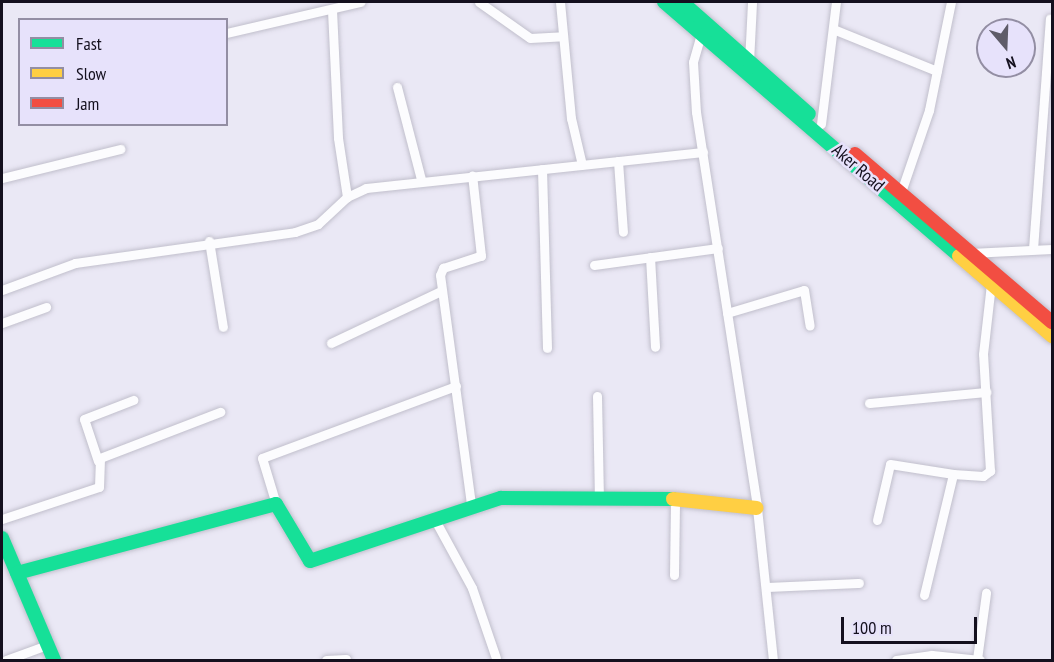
<!DOCTYPE html>
<html>
<head>
<meta charset="utf-8">
<style>
	body { margin:0 }
	#map { position:relative; width:1054px; height:662px; overflow:hidden; background:#eae8f5; font-family:"PT Sans Narrow",sans-serif }
	div>[style] { position:absolute }
	.roads { filter:drop-shadow(0 0 2px #c1bfcc) drop-shadow(0 0 2px #c1bfcc) }
	.street>* { height:9px; margin:-4.5px; padding:0 4.5px; transform-origin:4.5px; border-radius:4.5px; background:#fcfcfe }
	.fast>* { height:14px; margin:-7px; padding:0 7px; transform-origin:7px; border-radius:7px; background:#16e098 }
	.slow>* { height:14px; margin:-7px; padding:0 7px; transform-origin:7px; border-radius:7px; background:#ffcf43 }
	.jam>* { height:14px; margin:-7px; padding:0 7px; transform-origin:7px; border-radius:7px; background:#f24e42 }
	span { translate:-50% -50%; white-space:nowrap; text-align:center; line-height:1.15; -webkit-text-stroke:5px #e7e2fb; paint-order:stroke }
	.street-label { font-size:18px; color:#14101e }
	.frame { position:absolute; inset:0; border:3px solid #14101e; pointer-events:none }
	.legend { position:absolute; left:18px; top:18px; width:210px; height:108px; box-sizing:border-box; background:#e7e2fb; border:2px solid #938ea3; margin:0; padding:8px 10px; list-style:none; font-size:18px; color:#14101e }
	.legend li { display:flex; align-items:center; gap:12px; height:30px }
	.legend b { width:30px; border:2px solid #938ea3 }
	.north { position:absolute; left:976px; top:18px; width:60px; height:60px; box-sizing:border-box; background:#e7e2fb; border:2px solid #938ea3; border-radius:50%; rotate:161deg; font-size:16px; font-weight:700; line-height:24px; text-align:center; color:#14101e }
	.north::after { content:''; display:block; margin:auto; width:21px; height:27px; background:#5f5c69; clip-path:polygon(50% 0,100% 100%,50% 72%,0 100%) }
	.scale { position:absolute; left:841px; top:617px; width:136px; height:27px; box-sizing:border-box; border:3px solid #14101e; border-top:0; padding-left:8px; font-size:18px; line-height:21px; white-space:nowrap; color:#14101e; -webkit-text-stroke:4px #e7e2fb; paint-order:stroke }
</style>
</head>
<body>
<div id="map">
	<div class="roads">
		<div class="street">
			<i style="left:479px;top:2px;width:62px;rotate:35.2deg"></i>
			<i style="left:530px;top:38px;width:33px;rotate:-3deg"></i>
			<i style="left:560px;top:2px;width:117px;rotate:84.6deg"></i>
			<i style="left:571px;top:118px;width:48px;rotate:76.8deg"></i>
			<i style="left:332px;top:10px;width:128px;rotate:87.3deg"></i>
			<i style="left:338px;top:138px;width:60px;rotate:81.3deg"></i>
			<i style="left:833px;top:29px;width:112px;rotate:22deg"></i>
			<i style="left:226px;top:33px;width:138px;rotate:-13deg"></i>
			<i style="left:701px;top:34px;width:29px;rotate:106deg"></i>
			<i style="left:693px;top:62px;width:50px;rotate:86.6deg"></i>
			<i style="left:696px;top:112px;width:401px;rotate:81.2deg"></i>
			<i style="left:757px;top:508px;width:153px;rotate:84deg"></i>
			<i style="left:749px;top:62px;width:60px;rotate:-87.1deg"></i>
			<i style="left:397px;top:87px;width:95px;rotate:75.4deg"></i>
			<i style="left:821px;top:124px;width:123px;rotate:-83deg"></i>
			<i style="left:618px;top:161px;width:71px;rotate:86deg"></i>
			<i style="left:542px;top:169px;width:179px;rotate:88.4deg"></i>
			<i style="left:2px;top:178px;width:122px;rotate:-13.8deg"></i>
			<i style="left:901px;top:192px;width:87px;rotate:-71.1deg"></i>
			<i style="left:929px;top:110px;width:110px;rotate:-78.5deg"></i>
			<i style="left:209px;top:241px;width:87px;rotate:80.8deg"></i>
			<i style="left:1033px;top:249px;width:231px;rotate:-85.8deg"></i>
			<i style="left:970px;top:253px;width:82px;rotate:-2.8deg"></i>
			<i style="left:650px;top:257px;width:90px;rotate:86.8deg"></i>
			<i style="left:594px;top:265px;width:125px;rotate:-7.8deg"></i>
			<i style="left:2px;top:290px;width:78px;rotate:-20.3deg"></i>
			<i style="left:75px;top:263px;width:222px;rotate:-8deg"></i>
			<i style="left:295px;top:232px;width:24px;rotate:-19deg"></i>
			<i style="left:318px;top:224px;width:40px;rotate:-43deg"></i>
			<i style="left:347px;top:197px;width:21px;rotate:-25deg"></i>
			<i style="left:366px;top:188px;width:339px;rotate:-6.1deg"></i>
			<i style="left:727px;top:313px;width:80px;rotate:-16.6deg"></i>
			<i style="left:804px;top:290px;width:36px;rotate:81deg"></i>
			<i style="left:2px;top:323px;width:47px;rotate:-20deg"></i>
			<i style="left:331px;top:343px;width:122px;rotate:-25.3deg"></i>
			<i style="left:597px;top:396px;width:102px;rotate:88.9deg"></i>
			<i style="left:869px;top:403px;width:118px;rotate:-5.4deg"></i>
			<i style="left:98px;top:461px;width:44px;rotate:-108.4deg"></i>
			<i style="left:84px;top:419px;width:53px;rotate:-21.2deg"></i>
			<i style="left:276px;top:504px;width:48px;rotate:-106.9deg"></i>
			<i style="left:262px;top:458px;width:207px;rotate:-20.4deg"></i>
			<i style="left:471px;top:504px;width:231px;rotate:-97.7deg"></i>
			<i style="left:440px;top:275px;width:8px;rotate:-67deg"></i>
			<i style="left:443px;top:268px;width:40px;rotate:-18deg"></i>
			<i style="left:481px;top:256px;width:81px;rotate:-96.3deg"></i>
			<i style="left:2px;top:519px;width:102px;rotate:-18.3deg"></i>
			<i style="left:99px;top:487px;width:29px;rotate:-88deg"></i>
			<i style="left:100px;top:458px;width:129px;rotate:-21deg"></i>
			<i style="left:435px;top:520px;width:77px;rotate:61.4deg"></i>
			<i style="left:472px;top:588px;width:74px;rotate:71.1deg"></i>
			<i style="left:877px;top:520px;width:57px;rotate:-76.9deg"></i>
			<i style="left:890px;top:464px;width:64px;rotate:9deg"></i>
			<i style="left:953px;top:474px;width:30px;rotate:4deg"></i>
			<i style="left:983px;top:476px;width:9px;rotate:-36deg"></i>
			<i style="left:990px;top:471px;width:117px;rotate:-93.4deg"></i>
			<i style="left:983px;top:354px;width:70px;rotate:-83.5deg"></i>
			<i style="left:674px;top:575px;width:76px;rotate:-89.2deg"></i>
			<i style="left:766px;top:587px;width:93px;rotate:-2.5deg"></i>
			<i style="left:924px;top:595px;width:124px;rotate:-76.5deg"></i>
			<i style="left:977px;top:659px;width:67px;rotate:-82.2deg"></i>
			<i style="left:6px;top:660px;width:44px;rotate:-20.1deg"></i>
			<i style="left:326px;top:660px;width:20px;rotate:-3deg"></i>
			<i style="left:896px;top:660px;width:36px;rotate:-8deg"></i>
			<i style="left:932px;top:655px;width:48px;rotate:5.9deg"></i>
		</div>
		<div class="fast">
			<i style="left:664px;top:2px;width:389px;rotate:40.7deg"></i>
			<i style="left:682px;top:2px;width:169px;rotate:41.4deg"></i>
			<i style="left:2px;top:538px;width:133px;rotate:66.9deg"></i>
			<i style="left:17px;top:573px;width:268px;rotate:-14.9deg"></i>
			<i style="left:276px;top:504px;width:66px;rotate:59.2deg"></i>
			<i style="left:310px;top:561px;width:201px;rotate:-18.3deg"></i>
			<i style="left:501px;top:498px;width:172px;rotate:0.3deg"></i>
		</div>
		<div class="slow">
			<i style="left:959px;top:256px;width:123px;rotate:40.7deg"></i>
			<i style="left:673px;top:499px;width:84px;rotate:6.1deg"></i>
		</div>
		<div class="jam">
			<i style="left:855px;top:154px;width:259px;rotate:40.5deg"></i>
		</div>
	</div>
	<div class="street-label">
		<span style="left:858px;top:168px;rotate:41deg">Aker Road</span>
	</div>
	<div class="frame"></div>
	<ul class="legend">
	<li><b style="height:8px;background:#16e098"></b>Fast</li>
	<li><b style="height:8px;background:#ffcf43"></b>Slow</li>
	<li><b style="height:8px;background:#f24e42"></b>Jam</li>
	</ul>
	<div class="north">N</div>
	<div class="scale">100 m</div>
</div>
</body>
</html>
